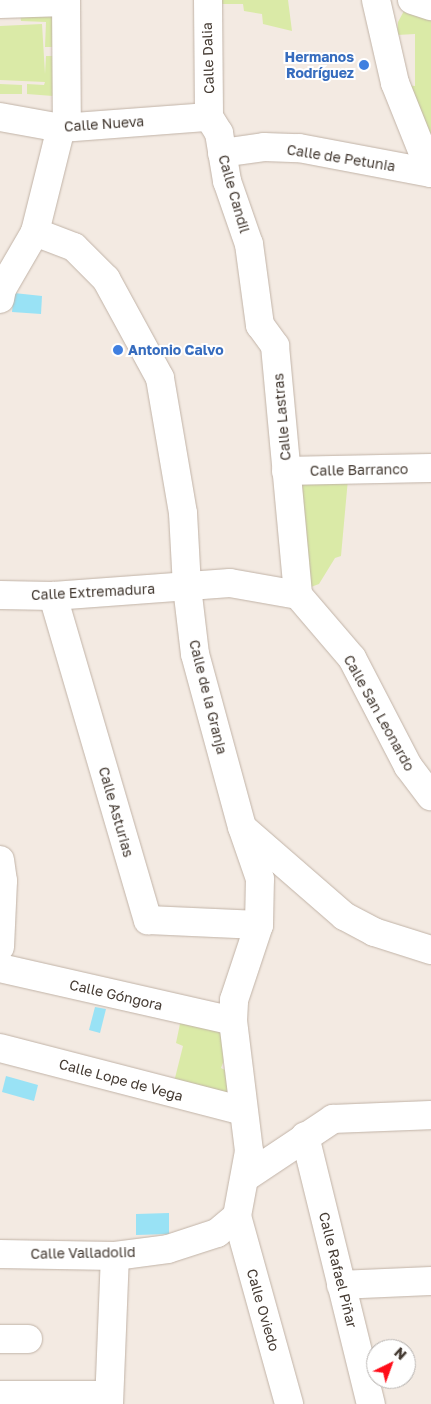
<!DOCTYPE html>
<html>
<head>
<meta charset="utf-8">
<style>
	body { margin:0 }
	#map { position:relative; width:431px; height:1404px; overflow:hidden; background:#f3eae2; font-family:"Golos Text",sans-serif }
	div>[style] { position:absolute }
	.green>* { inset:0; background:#daeaa7 }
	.water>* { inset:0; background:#99e2f5 }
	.roads { filter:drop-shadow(0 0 1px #c1b3a7) drop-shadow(0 0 1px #c1b3a7) }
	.minor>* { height:28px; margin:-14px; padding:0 14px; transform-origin:14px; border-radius:14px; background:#fff }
	.dots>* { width:14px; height:14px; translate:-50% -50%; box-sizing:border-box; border:2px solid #fff; border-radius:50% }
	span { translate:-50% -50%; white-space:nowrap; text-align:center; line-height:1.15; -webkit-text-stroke:4px #fff; paint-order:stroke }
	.shop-label { font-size:14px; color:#366cbe; font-weight:700 }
	.right { translate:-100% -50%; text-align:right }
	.left { translate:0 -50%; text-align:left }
	.street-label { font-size:14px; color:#443a32 }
	.north { position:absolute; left:366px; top:1339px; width:50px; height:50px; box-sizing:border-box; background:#fff; border:1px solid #b4b0ad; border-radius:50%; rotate:42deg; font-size:14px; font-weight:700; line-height:20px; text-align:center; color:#443a32 }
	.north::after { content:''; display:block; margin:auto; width:18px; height:22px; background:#ff0d19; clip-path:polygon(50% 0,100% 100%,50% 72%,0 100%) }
</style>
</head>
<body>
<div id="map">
	<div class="green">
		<i style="clip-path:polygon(218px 0,288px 0,292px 31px,263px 24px,262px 14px,244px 11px,243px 4px,217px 4px)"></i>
		<i style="clip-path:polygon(405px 9px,431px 11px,431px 137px,405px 85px,415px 86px,415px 34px,397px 35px,398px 22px)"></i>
		<i style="clip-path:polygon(20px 13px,54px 14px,53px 47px,45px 47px,46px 22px,21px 21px)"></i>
		<i style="clip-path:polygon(42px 24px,45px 74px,46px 56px,55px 56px,53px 96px,27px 94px,27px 84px,44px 85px,45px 82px,0 80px,0 26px)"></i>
		<i style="clip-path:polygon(0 84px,22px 85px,22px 94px,0 94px)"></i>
		<i style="clip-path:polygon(296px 478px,348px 479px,341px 556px,335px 558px,319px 584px,308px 588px)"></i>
		<i style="clip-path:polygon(181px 1019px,227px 1029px,227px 1052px,221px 1068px,231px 1073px,235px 1097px,174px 1082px,183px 1046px,176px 1043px)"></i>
	</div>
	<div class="water">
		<i style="clip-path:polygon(14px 293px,42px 296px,41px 314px,12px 312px)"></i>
		<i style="clip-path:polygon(95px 1007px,106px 1009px,100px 1033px,89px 1030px)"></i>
		<i style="clip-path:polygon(6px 1076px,38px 1085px,34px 1101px,2px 1092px)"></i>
		<i style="clip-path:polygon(169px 1213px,169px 1234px,136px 1235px,136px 1214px)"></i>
	</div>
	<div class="roads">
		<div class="minor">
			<i style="left:66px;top:0;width:128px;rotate:89.6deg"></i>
			<i style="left:208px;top:0;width:117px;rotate:89.5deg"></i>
			<i style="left:209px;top:117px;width:19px;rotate:58deg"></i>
			<i style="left:219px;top:133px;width:49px;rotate:80.5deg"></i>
			<i style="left:227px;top:181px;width:67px;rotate:70.8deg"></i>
			<i style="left:249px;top:244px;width:82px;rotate:82.3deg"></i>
			<i style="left:260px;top:325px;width:26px;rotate:54deg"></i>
			<i style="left:275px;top:346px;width:250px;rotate:84.7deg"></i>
			<i style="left:376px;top:0;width:85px;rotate:77.1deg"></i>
			<i style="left:395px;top:83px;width:97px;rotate:68.2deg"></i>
			<i style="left:412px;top:0;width:20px;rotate:18deg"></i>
			<i style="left:0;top:4px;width:66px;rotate:-1.7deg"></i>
			<i style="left:0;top:117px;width:62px;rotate:10.2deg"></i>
			<i style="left:61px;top:128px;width:148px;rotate:-4.3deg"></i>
			<i style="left:222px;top:153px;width:42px;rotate:-8.1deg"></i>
			<i style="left:264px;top:147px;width:35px;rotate:2deg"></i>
			<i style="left:299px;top:148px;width:134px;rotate:10.7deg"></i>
			<i style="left:0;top:299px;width:10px;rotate:-79deg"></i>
			<i style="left:2px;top:289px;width:66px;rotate:-59.9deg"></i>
			<i style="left:35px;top:232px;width:107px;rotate:-76deg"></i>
			<i style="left:286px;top:471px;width:145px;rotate:-1.2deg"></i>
			<i style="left:0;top:595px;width:53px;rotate:1.1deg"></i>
			<i style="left:53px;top:596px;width:177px;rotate:-4.2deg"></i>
			<i style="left:230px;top:583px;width:69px;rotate:10deg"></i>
			<i style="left:298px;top:595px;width:83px;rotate:49.4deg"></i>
			<i style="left:352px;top:658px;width:122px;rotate:62.6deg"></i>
			<i style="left:408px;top:766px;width:38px;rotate:53deg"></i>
			<i style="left:53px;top:596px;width:338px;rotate:73.7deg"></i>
			<i style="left:148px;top:920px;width:111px;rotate:2.6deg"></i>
			<i style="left:244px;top:829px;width:133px;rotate:41deg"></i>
			<i style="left:344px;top:916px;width:34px;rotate:28deg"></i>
			<i style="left:374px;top:932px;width:60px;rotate:17.5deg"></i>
			<i style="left:0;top:860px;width:21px;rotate:82deg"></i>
			<i style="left:3px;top:881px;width:66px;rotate:92.6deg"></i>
			<i style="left:0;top:968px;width:239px;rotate:12.8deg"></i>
			<i style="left:0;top:1048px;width:251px;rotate:14.5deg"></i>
			<i style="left:305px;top:1136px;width:276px;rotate:76.2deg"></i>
			<i style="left:246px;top:1177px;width:105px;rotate:-33.7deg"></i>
			<i style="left:333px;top:1119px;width:98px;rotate:-2.3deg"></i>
			<i style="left:237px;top:1216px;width:195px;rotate:74.5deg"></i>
			<i style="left:0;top:1254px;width:115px;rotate:1deg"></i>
			<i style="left:115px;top:1256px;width:53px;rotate:-7.5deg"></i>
			<i style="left:168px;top:1249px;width:52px;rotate:-18.1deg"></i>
			<i style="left:217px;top:1233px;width:26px;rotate:-40deg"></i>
			<i style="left:237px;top:1216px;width:66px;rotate:-79.5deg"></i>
			<i style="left:249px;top:1151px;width:131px;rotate:-97deg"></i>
			<i style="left:233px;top:1021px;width:21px;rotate:-87deg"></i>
			<i style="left:234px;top:1000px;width:79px;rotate:-71.6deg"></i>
			<i style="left:259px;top:925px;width:46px;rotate:-88.8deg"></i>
			<i style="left:260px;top:879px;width:55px;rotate:-109.1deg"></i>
			<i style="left:242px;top:827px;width:179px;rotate:-105.2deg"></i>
			<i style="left:195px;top:654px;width:67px;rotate:-96.8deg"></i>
			<i style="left:187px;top:587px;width:74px;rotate:-93.1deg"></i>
			<i style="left:183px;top:513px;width:137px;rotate:-99.7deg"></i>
			<i style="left:160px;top:378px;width:113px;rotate:-118.6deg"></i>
			<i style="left:106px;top:279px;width:45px;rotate:-135deg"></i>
			<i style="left:74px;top:247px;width:42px;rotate:-159deg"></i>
			<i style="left:341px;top:1285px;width:90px;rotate:-2.5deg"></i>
			<i style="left:0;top:1339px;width:28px"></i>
			<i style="left:0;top:1395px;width:108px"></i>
			<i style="left:109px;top:1404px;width:148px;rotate:-87.7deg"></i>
		</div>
	</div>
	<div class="dots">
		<i style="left:364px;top:65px;background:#3f7fe0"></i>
		<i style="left:118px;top:350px;background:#3f7fe0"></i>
	</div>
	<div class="shop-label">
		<span class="right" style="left:354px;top:65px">Hermanos<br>Rodríguez</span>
		<span class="left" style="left:128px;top:350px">Antonio Calvo</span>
	</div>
	<div class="street-label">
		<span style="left:208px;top:58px;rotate:-92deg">Calle Dalia</span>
		<span style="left:104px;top:124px;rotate:-4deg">Calle Nueva</span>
		<span style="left:341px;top:158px;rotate:9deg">Calle de Petunia</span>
		<span style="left:234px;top:194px;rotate:74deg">Calle Candil</span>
		<span style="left:282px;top:417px;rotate:-95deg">Calle Lastras</span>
		<span style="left:359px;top:470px;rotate:-1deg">Calle Barranco</span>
		<span style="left:93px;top:592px;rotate:-3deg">Calle Extremadura</span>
		<span style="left:208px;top:697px;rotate:76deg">Calle de la Granja</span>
		<span style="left:379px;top:713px;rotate:61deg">Calle San Leonardo</span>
		<span style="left:116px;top:812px;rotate:74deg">Calle Asturias</span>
		<span style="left:116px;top:995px;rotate:13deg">Calle Góngora</span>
		<span style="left:121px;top:1080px;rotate:15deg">Calle Lope de Vega</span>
		<span style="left:83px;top:1253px;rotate:-1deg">Calle Valladolid</span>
		<span style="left:338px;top:1270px;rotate:76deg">Calle Rafael Piñar</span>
		<span style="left:263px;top:1310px;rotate:74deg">Calle Oviedo</span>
	</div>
	<div class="north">N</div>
</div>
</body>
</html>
